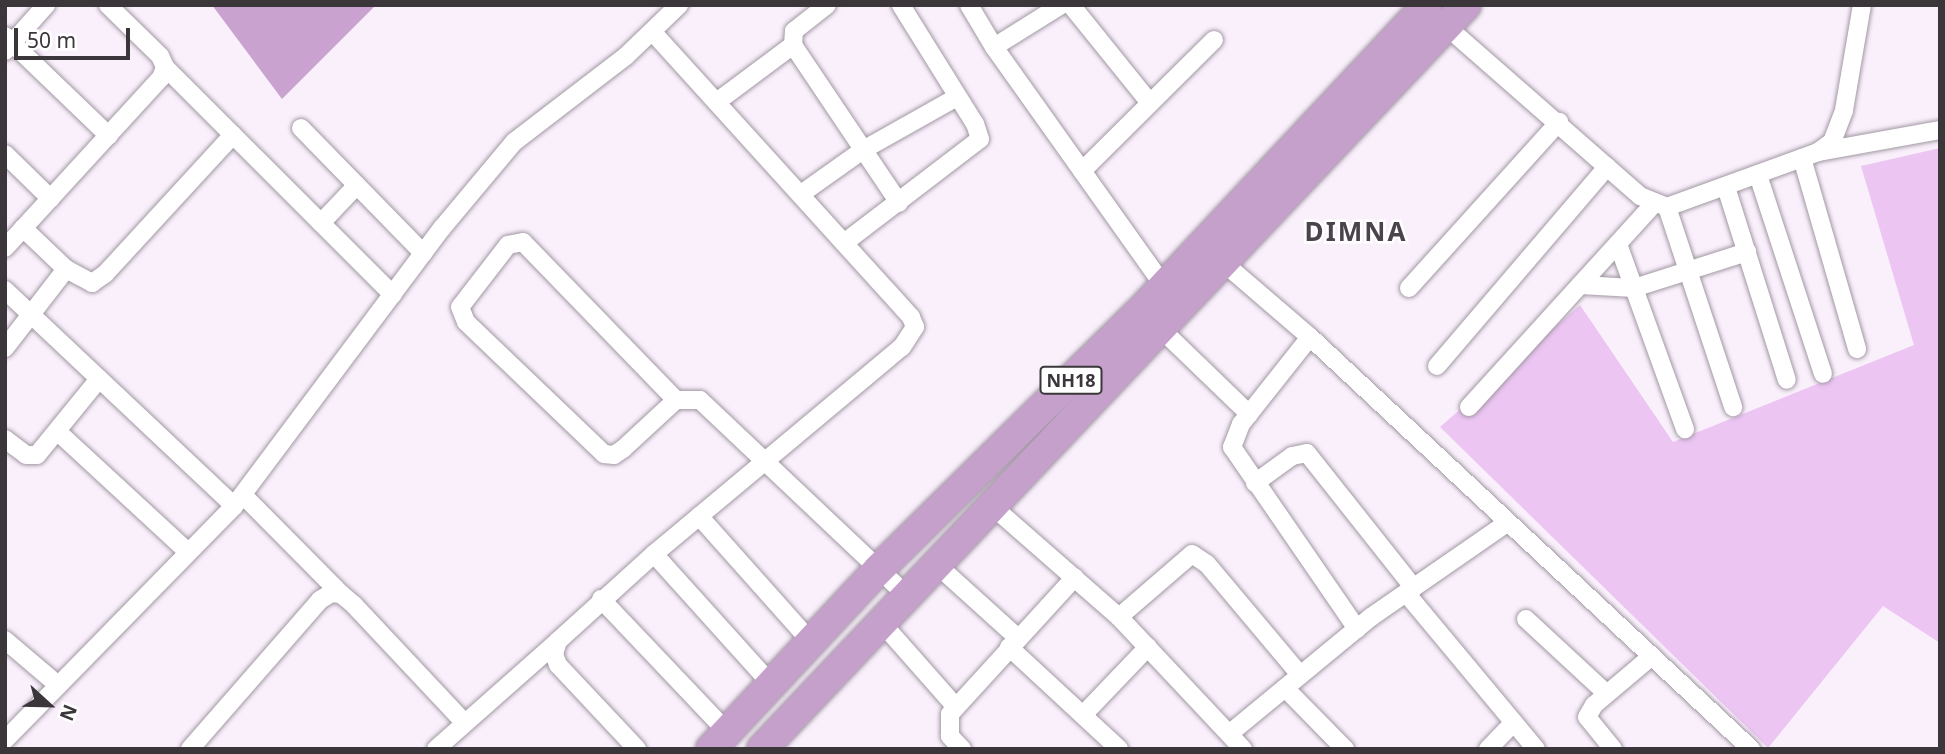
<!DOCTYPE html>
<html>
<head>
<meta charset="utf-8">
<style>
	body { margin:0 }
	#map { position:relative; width:1945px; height:754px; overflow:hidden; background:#faf0fc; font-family:"Noto Sans",sans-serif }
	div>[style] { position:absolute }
	.green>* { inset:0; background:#ecc5f3 }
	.water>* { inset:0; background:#c9a2cf }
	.roads { filter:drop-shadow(0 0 2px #a198a3) drop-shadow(0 0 2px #a198a3) }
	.minor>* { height:18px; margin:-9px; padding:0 9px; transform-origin:9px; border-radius:9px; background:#fff }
	.trunk>* { height:30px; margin:-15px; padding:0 15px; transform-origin:15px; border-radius:15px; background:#c4a0ca }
	span { translate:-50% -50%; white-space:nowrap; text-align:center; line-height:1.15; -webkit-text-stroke:5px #fff; paint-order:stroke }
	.shield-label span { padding:2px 5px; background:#fff; border:2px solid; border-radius:5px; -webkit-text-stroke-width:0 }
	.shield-label { font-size:18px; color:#3a363a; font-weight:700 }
	.district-label { font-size:26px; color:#4b434c; font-weight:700; letter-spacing:2px }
	.frame { position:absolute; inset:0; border:7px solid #3a363a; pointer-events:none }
	.north { position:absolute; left:14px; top:670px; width:70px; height:70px; -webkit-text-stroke:5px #fff; paint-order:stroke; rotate:112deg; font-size:19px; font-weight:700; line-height:28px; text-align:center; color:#3a363a }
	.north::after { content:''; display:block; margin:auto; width:24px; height:32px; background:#3a363a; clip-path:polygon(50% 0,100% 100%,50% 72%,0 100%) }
	.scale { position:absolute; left:14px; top:28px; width:116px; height:32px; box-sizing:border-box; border:4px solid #3a363a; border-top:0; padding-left:9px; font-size:21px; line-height:24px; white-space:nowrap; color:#3a363a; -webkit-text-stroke:5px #fff; paint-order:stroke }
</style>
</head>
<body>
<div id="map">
	<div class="green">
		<i style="clip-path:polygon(1940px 148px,1940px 643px,1883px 606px,1768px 748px,1440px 427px,1580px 305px,1673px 442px,1914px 345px,1861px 166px)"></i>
	</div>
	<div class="water">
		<i style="clip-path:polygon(212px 5px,376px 5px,282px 99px)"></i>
	</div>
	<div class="roads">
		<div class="minor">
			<i style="left:827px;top:5px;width:42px;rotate:141.8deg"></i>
			<i style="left:794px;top:31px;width:14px;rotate:94deg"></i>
			<i style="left:793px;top:45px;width:190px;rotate:56.1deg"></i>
			<i style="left:969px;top:5px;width:49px;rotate:59.2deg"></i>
			<i style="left:994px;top:47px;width:293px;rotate:54.6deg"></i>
			<i style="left:1071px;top:5px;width:126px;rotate:51.1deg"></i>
			<i style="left:1446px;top:26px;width:258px;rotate:41.2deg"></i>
			<i style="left:1640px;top:196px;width:29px;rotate:22deg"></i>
			<i style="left:1667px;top:207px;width:161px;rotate:-20deg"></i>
			<i style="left:1818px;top:152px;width:17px;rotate:-36deg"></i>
			<i style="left:1832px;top:142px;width:34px;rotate:-69deg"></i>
			<i style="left:1844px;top:110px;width:107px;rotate:-80.3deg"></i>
			<i style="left:5px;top:36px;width:144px;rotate:43.9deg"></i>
			<i style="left:994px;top:47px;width:79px;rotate:-32.1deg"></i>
			<i style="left:5px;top:51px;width:62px;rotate:-48.3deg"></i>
			<i style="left:165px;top:67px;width:322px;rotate:45deg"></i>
			<i style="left:718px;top:101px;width:94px;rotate:-36.7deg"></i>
			<i style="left:301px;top:128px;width:175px;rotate:45.7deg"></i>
			<i style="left:1818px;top:152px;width:124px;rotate:-10.2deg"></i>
			<i style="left:5px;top:154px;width:64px;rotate:44.4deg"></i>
			<i style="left:1802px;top:158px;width:199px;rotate:73.9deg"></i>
			<i style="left:1082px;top:171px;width:186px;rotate:-44.8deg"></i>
			<i style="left:1758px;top:175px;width:209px;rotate:71.9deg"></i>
			<i style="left:1726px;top:187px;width:202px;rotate:72.5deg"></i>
			<i style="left:801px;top:194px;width:76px;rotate:-35.4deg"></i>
			<i style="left:863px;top:150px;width:108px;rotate:-29.4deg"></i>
			<i style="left:1667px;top:207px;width:211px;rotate:71.7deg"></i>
			<i style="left:321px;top:223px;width:52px;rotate:-46.5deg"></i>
			<i style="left:23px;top:228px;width:59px;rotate:43.6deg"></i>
			<i style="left:66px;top:269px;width:30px;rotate:28deg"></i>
			<i style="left:92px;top:283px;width:16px;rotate:-35deg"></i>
			<i style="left:105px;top:274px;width:189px;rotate:-47.4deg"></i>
			<i style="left:844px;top:243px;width:171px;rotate:-37.4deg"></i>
			<i style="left:980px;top:139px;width:16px;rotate:-108deg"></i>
			<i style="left:975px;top:124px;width:140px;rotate:-121.9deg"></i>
			<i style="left:1618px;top:244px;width:197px;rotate:70.1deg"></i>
			<i style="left:5px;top:248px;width:231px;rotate:-47.5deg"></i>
			<i style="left:161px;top:78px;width:12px;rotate:-70deg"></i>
			<i style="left:165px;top:67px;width:12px;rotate:-114deg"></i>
			<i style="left:160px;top:56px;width:73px;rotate:-135.6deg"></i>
			<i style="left:1218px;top:258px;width:121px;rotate:40.7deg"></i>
			<i style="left:1310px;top:337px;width:604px;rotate:43.05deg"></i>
			<i style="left:1580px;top:285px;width:54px;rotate:3.2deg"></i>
			<i style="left:1634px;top:288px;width:119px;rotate:-17.7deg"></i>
			<i style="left:1409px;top:288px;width:224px;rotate:-47.9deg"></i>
			<i style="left:5px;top:290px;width:315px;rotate:43.3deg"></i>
			<i style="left:1160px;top:328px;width:124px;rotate:44deg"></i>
			<i style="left:1310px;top:337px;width:111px;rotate:128.4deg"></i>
			<i style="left:1241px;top:424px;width:25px;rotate:111deg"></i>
			<i style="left:1232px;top:447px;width:221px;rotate:55.5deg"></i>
			<i style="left:5px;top:348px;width:100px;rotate:-52.3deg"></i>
			<i style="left:1437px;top:366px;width:262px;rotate:-49.5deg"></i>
			<i style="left:676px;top:400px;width:220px;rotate:-134.1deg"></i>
			<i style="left:523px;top:242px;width:15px;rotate:169deg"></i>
			<i style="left:508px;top:245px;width:78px;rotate:127.7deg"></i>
			<i style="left:460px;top:307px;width:16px;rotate:68deg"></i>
			<i style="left:466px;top:322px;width:191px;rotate:43.7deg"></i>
			<i style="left:604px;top:454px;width:10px;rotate:6deg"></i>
			<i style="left:614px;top:455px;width:11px;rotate:-34deg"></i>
			<i style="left:623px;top:449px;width:72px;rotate:-42.8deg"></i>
			<i style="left:676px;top:400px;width:24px"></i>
			<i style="left:700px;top:400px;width:284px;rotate:43.4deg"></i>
			<i style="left:1469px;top:407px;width:275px;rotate:-47.7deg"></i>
			<i style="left:58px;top:432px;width:177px;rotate:42.7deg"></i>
			<i style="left:5px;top:439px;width:26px;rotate:37deg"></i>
			<i style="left:26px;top:455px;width:11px"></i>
			<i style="left:37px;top:455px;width:98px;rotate:-50.8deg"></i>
			<i style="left:1255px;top:483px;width:46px;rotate:-36.1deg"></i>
			<i style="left:1292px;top:456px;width:15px;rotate:-11deg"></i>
			<i style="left:1307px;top:453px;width:172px;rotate:51.6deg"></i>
			<i style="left:243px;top:495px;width:139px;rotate:45.3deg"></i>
			<i style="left:991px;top:505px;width:170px;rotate:41.2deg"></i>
			<i style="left:1119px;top:617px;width:181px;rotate:46.8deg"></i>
			<i style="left:699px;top:516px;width:171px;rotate:48.3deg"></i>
			<i style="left:654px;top:554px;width:175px;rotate:48deg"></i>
			<i style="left:936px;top:564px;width:110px;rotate:42.1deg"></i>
			<i style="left:1406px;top:593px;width:203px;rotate:50.2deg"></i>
			<i style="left:601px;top:599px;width:183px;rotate:46.5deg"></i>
			<i style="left:1119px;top:617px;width:96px;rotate:-40.8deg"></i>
			<i style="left:1192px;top:554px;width:18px;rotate:34deg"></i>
			<i style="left:1207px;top:564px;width:145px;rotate:50deg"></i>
			<i style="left:1526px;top:619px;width:110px;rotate:42.8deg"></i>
			<i style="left:881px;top:622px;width:112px;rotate:48.6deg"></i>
			<i style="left:5px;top:640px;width:70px;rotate:40.3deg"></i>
			<i style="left:1009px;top:647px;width:150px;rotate:42.8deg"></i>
			<i style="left:1285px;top:688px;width:86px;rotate:45.5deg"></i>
			<i style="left:1083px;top:715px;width:94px;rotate:-46.3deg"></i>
			<i style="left:1229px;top:734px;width:184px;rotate:-39.5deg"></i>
			<i style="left:1371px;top:617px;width:165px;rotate:-34.7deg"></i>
			<i style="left:5px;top:740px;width:327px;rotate:-45.6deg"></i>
			<i style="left:234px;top:506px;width:347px;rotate:-53.2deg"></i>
			<i style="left:442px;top:228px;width:112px;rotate:-50.1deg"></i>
			<i style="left:514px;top:142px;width:141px;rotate:-37.5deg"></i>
			<i style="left:626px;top:56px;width:74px;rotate:-43.9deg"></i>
			<i style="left:190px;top:749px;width:198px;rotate:-48.9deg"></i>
			<i style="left:320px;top:600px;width:13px;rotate:-32deg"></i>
			<i style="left:331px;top:593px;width:10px;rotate:6deg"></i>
			<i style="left:341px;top:594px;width:17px;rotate:40deg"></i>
			<i style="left:354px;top:605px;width:161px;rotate:46.8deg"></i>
			<i style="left:436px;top:749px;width:163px;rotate:-41.5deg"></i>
			<i style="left:637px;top:749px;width:115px;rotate:-133.2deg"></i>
			<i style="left:558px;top:665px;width:12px;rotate:-110deg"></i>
			<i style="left:554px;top:654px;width:14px;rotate:-73deg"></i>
			<i style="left:558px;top:641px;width:130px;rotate:-42.2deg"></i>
			<i style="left:654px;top:554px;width:323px;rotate:-39.9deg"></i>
			<i style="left:902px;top:347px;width:24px;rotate:-57deg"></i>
			<i style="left:915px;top:327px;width:11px;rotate:-112deg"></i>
			<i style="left:911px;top:317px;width:384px;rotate:-132.2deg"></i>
			<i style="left:962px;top:749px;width:18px;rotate:-133deg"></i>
			<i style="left:950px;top:736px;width:22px;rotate:-90deg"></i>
			<i style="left:950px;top:714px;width:185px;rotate:-47.6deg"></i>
			<i style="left:1488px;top:749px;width:37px;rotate:-46deg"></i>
			<i style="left:1613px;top:749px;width:41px;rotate:-129.1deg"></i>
			<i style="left:1587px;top:717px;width:14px;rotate:-60deg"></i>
			<i style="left:1594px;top:705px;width:76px;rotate:-40.2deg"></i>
		</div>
		<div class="trunk">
			<i style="left:711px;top:749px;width:246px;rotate:-47deg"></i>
			<i style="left:879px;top:569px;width:362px;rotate:-44.6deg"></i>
			<i style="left:1137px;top:315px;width:424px;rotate:-46.9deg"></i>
			<i style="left:762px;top:749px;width:1024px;rotate:-46.58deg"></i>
		</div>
	</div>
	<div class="shield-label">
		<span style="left:1071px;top:380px">NH18</span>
	</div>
	<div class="district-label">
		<span style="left:1356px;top:232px">DIMNA</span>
	</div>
	<div class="frame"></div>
	<div class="north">N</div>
	<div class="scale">50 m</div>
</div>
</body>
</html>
